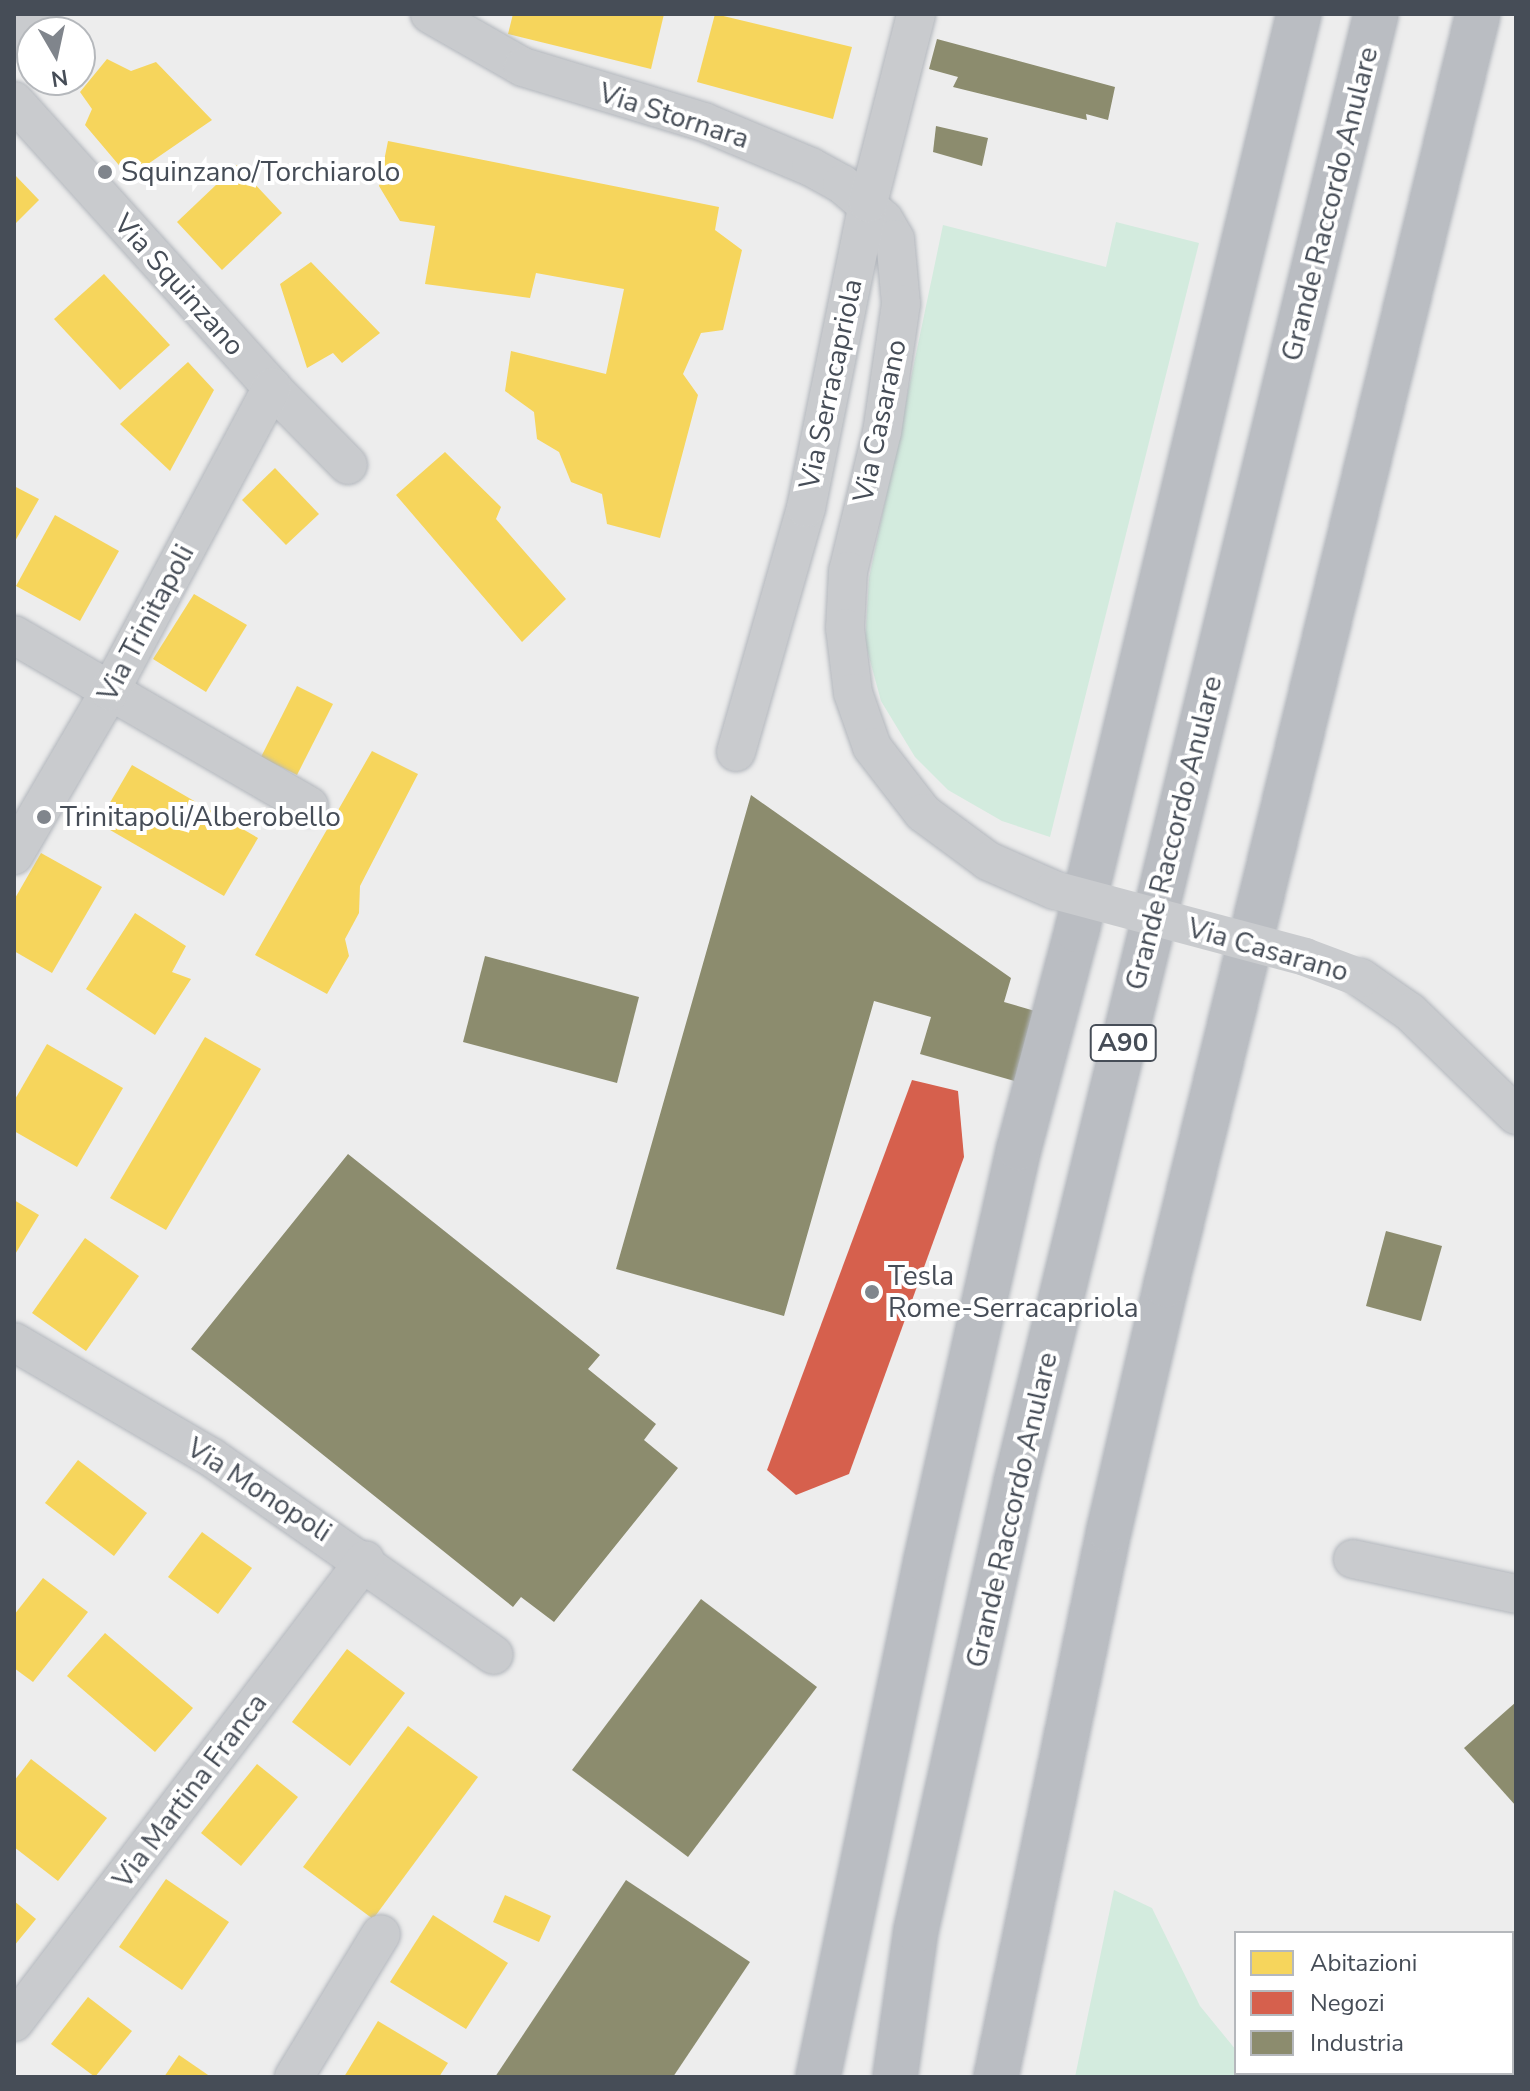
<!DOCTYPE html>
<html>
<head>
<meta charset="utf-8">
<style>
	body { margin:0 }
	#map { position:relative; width:1530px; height:2091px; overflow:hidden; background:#ededed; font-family:"Nunito Sans",sans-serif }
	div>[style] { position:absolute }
	.green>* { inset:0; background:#d3ebde }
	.homes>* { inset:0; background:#f6d55c }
	.shops>* { inset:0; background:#d6604d }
	.industry>* { inset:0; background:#8c8c6e }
	.roads { filter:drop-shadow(0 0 2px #b2b6bc) drop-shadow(0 0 2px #b2b6bc) }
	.street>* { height:38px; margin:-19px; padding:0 19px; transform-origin:19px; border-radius:19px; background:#c9cbce }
	.highway>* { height:44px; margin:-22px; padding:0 22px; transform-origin:22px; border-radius:22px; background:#babdc2 }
	.street-bridge>* { height:38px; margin:-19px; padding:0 19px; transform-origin:19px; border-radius:19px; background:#c9cbce }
	.dots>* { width:22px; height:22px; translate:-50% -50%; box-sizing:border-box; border:4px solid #fff; border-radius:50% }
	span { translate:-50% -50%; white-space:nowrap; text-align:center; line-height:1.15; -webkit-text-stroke:8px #fff; paint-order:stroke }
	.shield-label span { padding:2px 6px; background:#fff; border:2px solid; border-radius:6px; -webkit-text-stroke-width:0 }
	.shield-label { font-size:26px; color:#464d57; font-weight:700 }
	.street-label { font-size:28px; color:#464d57 }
	.poi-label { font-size:28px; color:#464d57 }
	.left { translate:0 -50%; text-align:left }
	.frame { position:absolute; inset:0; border:16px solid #464d57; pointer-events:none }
	.legend { position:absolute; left:1234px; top:1931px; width:280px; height:144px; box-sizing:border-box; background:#fff; border:2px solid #b5b8bc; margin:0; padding:10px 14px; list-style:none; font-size:24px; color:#464d57 }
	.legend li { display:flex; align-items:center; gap:16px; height:40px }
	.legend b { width:40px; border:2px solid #b5b8bc }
	.north { position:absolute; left:16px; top:16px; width:80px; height:80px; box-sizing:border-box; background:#fff; border:2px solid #b5b8bc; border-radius:50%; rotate:171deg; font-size:22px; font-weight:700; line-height:32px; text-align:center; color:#464d57 }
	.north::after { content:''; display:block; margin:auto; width:28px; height:36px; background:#80858c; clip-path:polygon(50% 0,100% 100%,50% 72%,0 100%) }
</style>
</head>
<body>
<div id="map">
	<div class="green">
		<i style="clip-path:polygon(1116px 222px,1199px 243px,1050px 837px,1002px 821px,948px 790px,915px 757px,881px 701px,865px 642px,869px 578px,943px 225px,1106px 267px)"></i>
		<i style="clip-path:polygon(1114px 1890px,1152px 1908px,1200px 2006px,1236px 2050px,1236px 2073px,1258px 2077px,1075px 2077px)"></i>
	</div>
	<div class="homes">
		<i style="clip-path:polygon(513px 14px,664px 14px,651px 69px,508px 34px)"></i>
		<i style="clip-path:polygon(715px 14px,852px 47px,833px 119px,697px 82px)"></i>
		<i style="clip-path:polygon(107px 59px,131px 71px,156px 62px,212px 120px,129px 177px,85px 125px,92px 109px,80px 92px)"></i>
		<i style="clip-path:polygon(388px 141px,719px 207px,715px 230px,742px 250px,723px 330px,701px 333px,683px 374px,698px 395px,660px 538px,607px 524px,602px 494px,571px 482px,559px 452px,537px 439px,534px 412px,505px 391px,511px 351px,606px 374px,624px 289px,536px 273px,530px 298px,425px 284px,435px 226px,400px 221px,379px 186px)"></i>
		<i style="clip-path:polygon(237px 165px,282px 213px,222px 270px,177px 222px)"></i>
		<i style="clip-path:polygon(14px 174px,39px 200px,14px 225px)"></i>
		<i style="clip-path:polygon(311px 262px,380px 333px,342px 363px,333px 353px,307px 368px,280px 284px)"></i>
		<i style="clip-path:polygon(104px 274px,170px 345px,120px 390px,54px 319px)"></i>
		<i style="clip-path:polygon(188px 362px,214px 390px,170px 471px,120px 424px)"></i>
		<i style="clip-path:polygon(445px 452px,501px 507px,496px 519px,566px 599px,522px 642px,396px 495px)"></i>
		<i style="clip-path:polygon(275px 468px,319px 514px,286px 545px,242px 500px)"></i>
		<i style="clip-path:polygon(14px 486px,39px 499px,14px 543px)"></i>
		<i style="clip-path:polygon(55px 515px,119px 551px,80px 621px,16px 586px)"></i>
		<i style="clip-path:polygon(194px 594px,247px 625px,206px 692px,153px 659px)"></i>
		<i style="clip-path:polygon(297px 686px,333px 704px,297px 775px,261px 757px)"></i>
		<i style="clip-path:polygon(372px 751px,418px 774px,360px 886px,359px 913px,345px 939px,349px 956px,327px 994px,255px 955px)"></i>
		<i style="clip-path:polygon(132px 765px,258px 838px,224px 896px,98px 823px)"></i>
		<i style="clip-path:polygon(41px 853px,102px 887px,52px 973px,14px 951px,14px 900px)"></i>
		<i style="clip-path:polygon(135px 913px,186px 946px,172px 972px,191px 979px,155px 1035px,86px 989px)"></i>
		<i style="clip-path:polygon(205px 1037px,261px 1069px,166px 1230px,110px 1198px)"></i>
		<i style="clip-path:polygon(47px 1044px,123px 1088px,77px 1167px,14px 1131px,14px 1101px)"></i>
		<i style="clip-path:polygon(14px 1200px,39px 1215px,14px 1256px)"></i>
		<i style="clip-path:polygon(85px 1238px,139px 1276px,86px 1351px,32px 1313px)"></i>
		<i style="clip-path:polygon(78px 1460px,147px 1513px,114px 1556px,45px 1503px)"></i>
		<i style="clip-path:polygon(202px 1532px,252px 1568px,218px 1614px,168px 1577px)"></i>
		<i style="clip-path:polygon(43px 1578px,88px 1612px,33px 1682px,14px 1668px,14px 1615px)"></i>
		<i style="clip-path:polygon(105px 1633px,193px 1708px,155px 1752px,67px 1676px)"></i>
		<i style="clip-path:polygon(347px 1649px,405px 1693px,350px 1766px,292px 1722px)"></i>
		<i style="clip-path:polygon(408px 1726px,478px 1777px,373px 1919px,303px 1867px)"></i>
		<i style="clip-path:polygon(31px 1759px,107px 1818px,58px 1881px,14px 1847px,14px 1781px)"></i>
		<i style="clip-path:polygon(257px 1764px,298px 1797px,241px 1866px,201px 1833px)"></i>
		<i style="clip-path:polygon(166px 1879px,229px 1922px,182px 1990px,119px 1947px)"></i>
		<i style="clip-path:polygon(505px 1895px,551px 1916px,539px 1942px,493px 1922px)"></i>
		<i style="clip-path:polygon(14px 1901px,36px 1919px,14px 1946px)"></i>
		<i style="clip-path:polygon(433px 1915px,508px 1963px,466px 2029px,390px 1982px)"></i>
		<i style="clip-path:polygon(88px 1997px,132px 2031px,95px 2077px,51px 2044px)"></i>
		<i style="clip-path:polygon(378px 2021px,448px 2063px,439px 2077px,344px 2077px)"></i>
		<i style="clip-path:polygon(179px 2055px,211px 2077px,164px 2077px)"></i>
	</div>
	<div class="shops">
		<i style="clip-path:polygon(912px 1080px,958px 1091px,964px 1157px,849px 1474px,796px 1495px,767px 1470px)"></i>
	</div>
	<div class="industry">
		<i style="clip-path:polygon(937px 39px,1115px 87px,1108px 120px,1086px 114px,1087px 120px,953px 87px,958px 77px,929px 69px)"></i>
		<i style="clip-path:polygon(936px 126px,988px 138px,982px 166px,933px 152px)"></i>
		<i style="clip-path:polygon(751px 795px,1011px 978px,1004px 1002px,1052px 1016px,1032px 1086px,920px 1054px,931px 1017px,874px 1001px,784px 1316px,616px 1269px)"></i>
		<i style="clip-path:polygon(485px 956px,639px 997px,617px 1083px,463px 1042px)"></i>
		<i style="clip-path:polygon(348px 1154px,600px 1355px,588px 1369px,656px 1424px,644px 1440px,678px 1468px,554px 1622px,521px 1597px,513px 1607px,191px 1349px)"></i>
		<i style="clip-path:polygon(1386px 1231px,1442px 1246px,1421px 1321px,1366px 1306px)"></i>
		<i style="clip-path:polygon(701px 1599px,817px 1687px,688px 1857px,572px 1770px)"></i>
		<i style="clip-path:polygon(1516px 1702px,1516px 1806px,1464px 1748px)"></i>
		<i style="clip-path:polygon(626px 1880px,750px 1962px,673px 2077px,495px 2077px)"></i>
		<i style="clip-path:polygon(1516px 1961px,1516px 2077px,1387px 2077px,1512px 2073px)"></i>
	</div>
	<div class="roads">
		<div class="street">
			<i style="left:430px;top:14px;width:107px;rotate:29.7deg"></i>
			<i style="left:523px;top:67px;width:189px;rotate:16.9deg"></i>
			<i style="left:704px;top:122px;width:116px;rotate:22.8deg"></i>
			<i style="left:811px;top:167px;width:35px;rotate:29deg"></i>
			<i style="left:842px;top:184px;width:55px;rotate:40.6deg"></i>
			<i style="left:884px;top:220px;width:22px;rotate:60deg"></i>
			<i style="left:895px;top:239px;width:65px;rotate:84.7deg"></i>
			<i style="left:901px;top:304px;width:129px;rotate:98.4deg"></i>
			<i style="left:882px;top:432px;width:143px;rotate:103.7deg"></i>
			<i style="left:848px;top:571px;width:57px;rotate:93deg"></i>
			<i style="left:845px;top:628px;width:65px;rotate:83deg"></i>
			<i style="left:853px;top:693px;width:57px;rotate:70.6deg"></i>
			<i style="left:872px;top:747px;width:83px;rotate:52.3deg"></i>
			<i style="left:923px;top:813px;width:81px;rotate:36.4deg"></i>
			<i style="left:988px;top:861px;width:72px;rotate:23.7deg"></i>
			<i style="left:14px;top:38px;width:35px;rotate:-43deg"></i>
			<i style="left:14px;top:101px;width:386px;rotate:48deg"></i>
			<i style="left:272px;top:388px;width:108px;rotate:45.4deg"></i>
			<i style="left:14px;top:635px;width:341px;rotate:30.1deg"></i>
			<i style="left:736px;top:752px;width:254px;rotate:-74deg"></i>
			<i style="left:806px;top:508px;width:311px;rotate:-78.5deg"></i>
			<i style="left:868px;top:203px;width:195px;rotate:-75.7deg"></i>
			<i style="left:14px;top:855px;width:190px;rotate:-59.7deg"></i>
			<i style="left:110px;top:691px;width:344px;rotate:-61.9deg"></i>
			<i style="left:1361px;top:978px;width:60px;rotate:34.8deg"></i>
			<i style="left:1410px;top:1012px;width:148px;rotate:44.2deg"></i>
			<i style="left:14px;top:1342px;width:228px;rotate:30.3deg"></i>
			<i style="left:211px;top:1457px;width:345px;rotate:35deg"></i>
			<i style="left:1353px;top:1559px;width:167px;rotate:12.1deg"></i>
			<i style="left:14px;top:2022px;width:580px;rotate:-52.77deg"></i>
			<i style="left:294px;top:2077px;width:167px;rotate:-58.7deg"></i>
		</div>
		<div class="highway">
			<i style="left:818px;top:2077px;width:528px;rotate:-78.2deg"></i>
			<i style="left:926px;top:1560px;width:422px;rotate:-77.3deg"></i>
			<i style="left:1019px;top:1148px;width:226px;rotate:-75.1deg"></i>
			<i style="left:1077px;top:930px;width:943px;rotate:-76.38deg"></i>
			<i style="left:895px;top:2077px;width:148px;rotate:-81.9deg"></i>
			<i style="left:916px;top:1930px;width:459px;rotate:-77.4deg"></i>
			<i style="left:1016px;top:1482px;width:1511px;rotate:-76.22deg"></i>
			<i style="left:996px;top:2077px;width:559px;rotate:-78.33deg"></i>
			<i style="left:1109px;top:1530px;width:252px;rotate:-76.9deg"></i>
			<i style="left:1166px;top:1285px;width:1309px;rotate:-76.21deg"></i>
		</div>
	</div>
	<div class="street-bridge">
		<i style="left:1054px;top:890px;width:260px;rotate:14.9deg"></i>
		<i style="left:1305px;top:957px;width:60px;rotate:20.6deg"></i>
	</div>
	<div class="dots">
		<i style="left:105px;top:172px;background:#80858c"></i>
		<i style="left:44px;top:817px;background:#80858c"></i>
		<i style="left:872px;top:1292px;background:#80858c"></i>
	</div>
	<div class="shield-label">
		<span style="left:1123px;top:1043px">A90</span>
	</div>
	<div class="street-label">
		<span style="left:674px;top:116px;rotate:18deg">Via Stornara</span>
		<span style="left:1330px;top:204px;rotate:-76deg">Grande Raccordo Anulare</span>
		<span style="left:179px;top:285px;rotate:48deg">Via Squinzano</span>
		<span style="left:831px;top:384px;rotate:-78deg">Via Serracapriola</span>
		<span style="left:880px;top:421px;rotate:-78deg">Via Casarano</span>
		<span style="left:146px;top:623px;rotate:-62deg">Via Trinitapoli</span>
		<span style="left:1174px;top:833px;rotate:-76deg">Grande Raccordo Anulare</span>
		<span style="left:1268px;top:950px;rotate:16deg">Via Casarano</span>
		<span style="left:259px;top:1490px;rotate:33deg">Via Monopoli</span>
		<span style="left:1012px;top:1510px;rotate:-77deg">Grande Raccordo Anulare</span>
		<span style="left:190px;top:1791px;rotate:-53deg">Via Martina Franca</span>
	</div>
	<div class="poi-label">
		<span class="left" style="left:121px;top:172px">Squinzano/Torchiarolo</span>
		<span class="left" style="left:60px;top:817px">Trinitapoli/Alberobello</span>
		<span class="left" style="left:888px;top:1292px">Tesla<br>Rome-Serracapriola</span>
	</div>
	<div class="frame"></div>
	<ul class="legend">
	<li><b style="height:22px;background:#f6d55c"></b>Abitazioni</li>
	<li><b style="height:22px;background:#d6604d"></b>Negozi</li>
	<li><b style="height:22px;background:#8c8c6e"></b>Industria</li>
	</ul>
	<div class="north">N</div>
</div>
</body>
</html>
